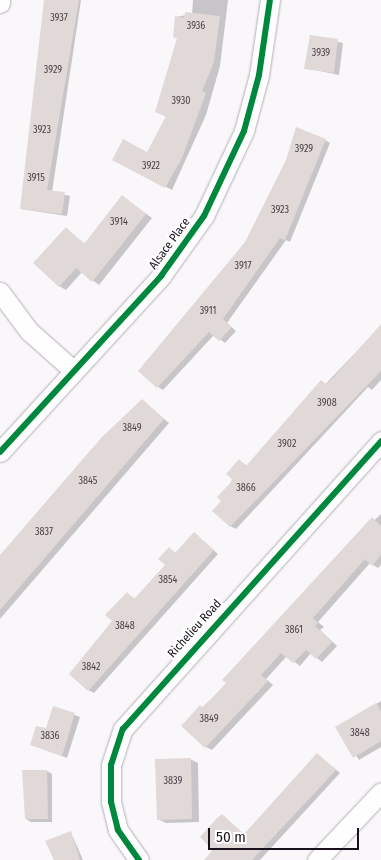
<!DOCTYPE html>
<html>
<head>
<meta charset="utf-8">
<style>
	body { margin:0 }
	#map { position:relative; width:381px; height:860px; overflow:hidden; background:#faf7fb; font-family:"Fira Sans Condensed",sans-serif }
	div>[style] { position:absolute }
	.shadow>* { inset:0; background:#0003 }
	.building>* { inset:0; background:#e1d9d7 }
	.roads { filter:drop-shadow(0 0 1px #b4aeb5) drop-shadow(0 0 1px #b4aeb5) }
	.minor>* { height:19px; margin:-9.5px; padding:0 9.5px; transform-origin:9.5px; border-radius:9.5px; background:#fefefe }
	.cycleway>* { height:6px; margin:-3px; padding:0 3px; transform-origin:3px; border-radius:3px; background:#00873e }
	span { translate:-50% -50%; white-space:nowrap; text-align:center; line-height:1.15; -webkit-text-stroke:5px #fff; paint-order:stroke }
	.number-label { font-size:10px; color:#4b434a }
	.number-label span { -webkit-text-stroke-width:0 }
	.street-label { font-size:12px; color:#19111b }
	.scale { position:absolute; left:208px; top:828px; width:151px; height:22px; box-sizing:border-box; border:2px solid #19111b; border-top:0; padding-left:6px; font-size:15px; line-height:18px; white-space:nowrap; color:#19111b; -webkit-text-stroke:4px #fff; paint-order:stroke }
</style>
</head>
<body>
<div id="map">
	<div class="shadow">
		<i style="clip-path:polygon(47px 0,81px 0,52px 192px,70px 196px,67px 216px,21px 209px)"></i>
		<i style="clip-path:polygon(193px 0,228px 0,220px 66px,206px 115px,172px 190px,114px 160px,147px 154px,167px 117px,156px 112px,178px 39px,174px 37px,176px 17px,192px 14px)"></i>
		<i style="clip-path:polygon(311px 36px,343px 43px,339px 75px,305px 68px)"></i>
		<i style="clip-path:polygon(325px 140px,330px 143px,290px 242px,286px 240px,227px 323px,236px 331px,225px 343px,214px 335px,163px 390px,158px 387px,246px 243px)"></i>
		<i style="clip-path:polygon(123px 197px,152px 218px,99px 285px,82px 272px,66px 290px,59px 286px,66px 229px,85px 244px)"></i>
		<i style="clip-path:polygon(381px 326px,381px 380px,372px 390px,368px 387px,236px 529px,230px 526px,223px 501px,240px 461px,247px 466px)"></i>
		<i style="clip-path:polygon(142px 400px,169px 423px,0 619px,0 556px)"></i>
		<i style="clip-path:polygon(381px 514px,381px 565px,378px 568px,370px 563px,318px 622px,324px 627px,320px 630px,337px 646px,322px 662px,311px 653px,300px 666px,287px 656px,266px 679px,273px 685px,212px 750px,206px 747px,183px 726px,228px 683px,335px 558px)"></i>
		<i style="clip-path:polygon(194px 533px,218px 554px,94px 693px,88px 690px,128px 594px,135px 599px,166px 565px,169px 549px,176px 553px)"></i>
		<i style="clip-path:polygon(381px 701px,381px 747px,359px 760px,336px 727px)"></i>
		<i style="clip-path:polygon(54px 707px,80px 717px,67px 758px,32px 745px,47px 730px)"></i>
		<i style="clip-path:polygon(317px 754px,340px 773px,260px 860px,209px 860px,222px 816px,245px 835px)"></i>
		<i style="clip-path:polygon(190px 759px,198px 763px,199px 822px,166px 823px,158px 819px)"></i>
		<i style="clip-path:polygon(47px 771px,52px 774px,52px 822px,31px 822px,26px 819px)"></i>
		<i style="clip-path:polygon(68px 833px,73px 837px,83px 860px,55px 860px)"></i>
	</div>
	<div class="building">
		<i style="clip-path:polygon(44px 0,79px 0,47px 190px,65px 192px,62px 214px,20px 209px)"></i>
		<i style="clip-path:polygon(185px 12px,220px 16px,214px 62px,202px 91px,206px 93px,182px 158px,165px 188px,112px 160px,123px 139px,147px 152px,166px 116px,155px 112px,177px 38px,173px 37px,175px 16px,184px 18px)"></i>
		<i style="clip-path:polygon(310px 35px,338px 39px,334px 73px,304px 69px)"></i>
		<i style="clip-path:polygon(296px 127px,326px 139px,285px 240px,280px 238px,223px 319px,232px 327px,219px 341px,209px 332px,157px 388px,138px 371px,245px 242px,286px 160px)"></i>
		<i style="clip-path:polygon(122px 195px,146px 214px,92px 282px,76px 268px,59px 287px,33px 263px,66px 227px,84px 244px)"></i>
		<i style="clip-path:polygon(381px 324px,381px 371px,230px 527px,212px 511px,221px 501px,217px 497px,233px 480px,226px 474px,239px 459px,246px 466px,321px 380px,326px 384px,334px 377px)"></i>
		<i style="clip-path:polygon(142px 399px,164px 419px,0 610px,0 555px,101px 438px)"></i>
		<i style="clip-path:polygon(372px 517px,381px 526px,381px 555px,372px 566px,365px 559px,313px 618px,318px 623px,315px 626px,332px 642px,316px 659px,306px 650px,293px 663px,281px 653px,261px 675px,268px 681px,205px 748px,181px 726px,200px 705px,203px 708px,226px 683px,222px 680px)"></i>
		<i style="clip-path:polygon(194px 532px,214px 550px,88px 691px,69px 674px,112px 621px,105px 615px,127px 592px,134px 599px,165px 565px,158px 559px,169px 547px,175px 553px)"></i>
		<i style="clip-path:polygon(376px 703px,381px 711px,381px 741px,353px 758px,335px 727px)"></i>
		<i style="clip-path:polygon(53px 706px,75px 713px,62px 756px,30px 745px,36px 726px,46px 728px)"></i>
		<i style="clip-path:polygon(317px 753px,336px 770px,252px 860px,204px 860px,213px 850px,200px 837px,216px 819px,222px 814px,244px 834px)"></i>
		<i style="clip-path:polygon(191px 758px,192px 819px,157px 820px,155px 759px)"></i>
		<i style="clip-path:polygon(22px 770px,47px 770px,48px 819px,25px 819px)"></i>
		<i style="clip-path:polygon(71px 831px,80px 860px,54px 860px,45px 841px)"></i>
	</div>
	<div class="roads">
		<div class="minor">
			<i style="left:0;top:3px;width:3px;rotate:-90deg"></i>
			<i style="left:0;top:292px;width:49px;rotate:53.4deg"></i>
			<i style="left:29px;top:331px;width:60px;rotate:41.6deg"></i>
			<i style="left:0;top:452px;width:239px;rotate:-47.5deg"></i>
			<i style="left:161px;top:276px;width:74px;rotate:-54.4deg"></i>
			<i style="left:204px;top:216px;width:94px;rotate:-64.8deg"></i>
			<i style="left:244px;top:131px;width:58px;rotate:-75deg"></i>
			<i style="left:259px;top:75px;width:76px;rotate:-81.7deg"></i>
			<i style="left:139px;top:860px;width:37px;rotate:-125deg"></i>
			<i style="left:118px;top:830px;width:29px;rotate:-104deg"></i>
			<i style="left:111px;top:802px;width:37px;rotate:-90deg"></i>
			<i style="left:111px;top:765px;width:38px;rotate:-72deg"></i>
			<i style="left:123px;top:729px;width:387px;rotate:-48.1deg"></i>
			<i style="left:317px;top:860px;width:93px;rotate:-46.7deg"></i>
		</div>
	</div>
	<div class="cycleway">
		<i style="left:0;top:452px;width:239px;rotate:-47.5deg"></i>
		<i style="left:161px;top:276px;width:74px;rotate:-54.4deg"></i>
		<i style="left:204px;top:216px;width:94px;rotate:-64.8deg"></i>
		<i style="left:244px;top:131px;width:58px;rotate:-75deg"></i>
		<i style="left:259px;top:75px;width:76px;rotate:-81.7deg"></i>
		<i style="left:139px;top:860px;width:37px;rotate:-125deg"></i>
		<i style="left:118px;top:830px;width:29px;rotate:-104deg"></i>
		<i style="left:111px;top:802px;width:37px;rotate:-90deg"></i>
		<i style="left:111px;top:765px;width:38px;rotate:-72deg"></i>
		<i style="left:123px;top:729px;width:387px;rotate:-48.1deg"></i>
	</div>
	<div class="number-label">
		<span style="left:59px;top:19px">3937</span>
		<span style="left:196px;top:27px">3936</span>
		<span style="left:321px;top:54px">3939</span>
		<span style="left:53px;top:71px">3929</span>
		<span style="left:181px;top:102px">3930</span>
		<span style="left:42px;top:131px">3923</span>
		<span style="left:304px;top:150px">3929</span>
		<span style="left:151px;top:167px">3922</span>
		<span style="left:36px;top:179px">3915</span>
		<span style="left:280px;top:211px">3923</span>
		<span style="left:119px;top:223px">3914</span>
		<span style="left:243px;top:267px">3917</span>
		<span style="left:208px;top:312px">3911</span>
		<span style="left:327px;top:404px">3908</span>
		<span style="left:132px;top:429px">3849</span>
		<span style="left:287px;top:445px">3902</span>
		<span style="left:88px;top:482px">3845</span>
		<span style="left:246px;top:489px">3866</span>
		<span style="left:44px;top:533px">3837</span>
		<span style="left:168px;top:581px">3854</span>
		<span style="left:125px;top:627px">3848</span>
		<span style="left:294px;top:631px">3861</span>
		<span style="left:91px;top:668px">3842</span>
		<span style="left:209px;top:720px">3849</span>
		<span style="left:360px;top:734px">3848</span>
		<span style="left:50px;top:737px">3836</span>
		<span style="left:173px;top:782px">3839</span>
	</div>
	<div class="street-label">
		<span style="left:170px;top:244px;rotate:-54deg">Alsace Place</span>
		<span style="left:195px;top:629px;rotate:-48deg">Richelieu Road</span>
	</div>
	<div class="scale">50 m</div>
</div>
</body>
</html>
